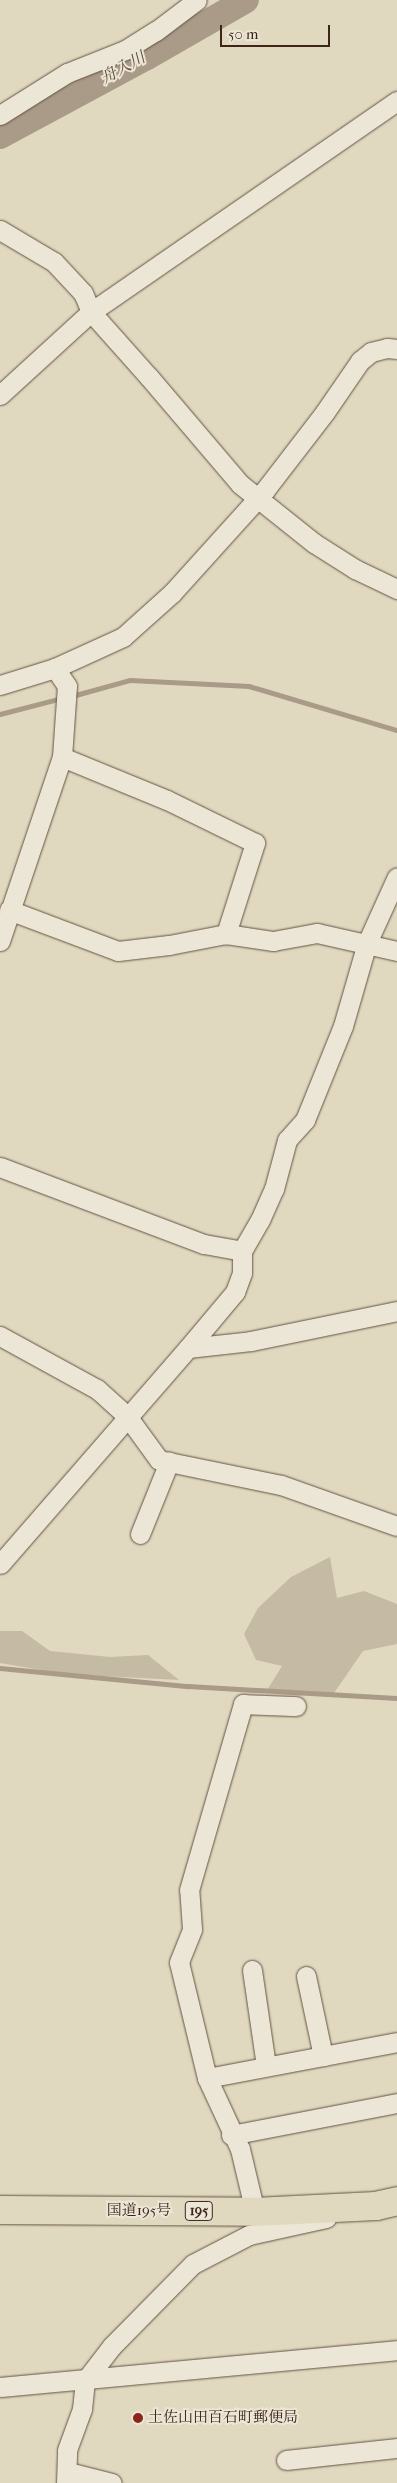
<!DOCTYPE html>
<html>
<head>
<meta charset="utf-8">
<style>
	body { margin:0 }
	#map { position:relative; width:397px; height:2483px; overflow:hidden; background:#e0d9bf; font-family:"IM FELL French Canon","Noto Serif JP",serif }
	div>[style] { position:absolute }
	.green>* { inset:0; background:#c5baa3 }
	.stream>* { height:4.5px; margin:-2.25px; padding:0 2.25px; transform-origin:2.25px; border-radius:2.25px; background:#a99b87 }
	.river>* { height:26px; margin:-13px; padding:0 13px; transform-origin:13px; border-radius:13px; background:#a99b87 }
	.roads { filter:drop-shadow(0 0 1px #675143) drop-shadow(0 0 1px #675143) }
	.minor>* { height:19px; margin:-9.5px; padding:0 9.5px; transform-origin:9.5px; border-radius:9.5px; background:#ebe6d5 }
	.highway>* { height:28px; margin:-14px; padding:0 14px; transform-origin:14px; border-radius:14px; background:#e0d9bf }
	.dots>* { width:14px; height:14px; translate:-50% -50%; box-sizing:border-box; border:2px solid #ebe6d5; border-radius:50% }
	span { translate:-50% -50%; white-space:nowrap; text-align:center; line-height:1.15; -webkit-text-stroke:4px #ebe6d5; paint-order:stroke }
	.shield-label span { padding:1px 4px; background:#ebe6d5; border:1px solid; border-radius:4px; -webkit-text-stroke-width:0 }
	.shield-label { font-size:14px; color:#3f241a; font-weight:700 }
	.street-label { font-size:15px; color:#3f241a }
	.poi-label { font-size:15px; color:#3f241a }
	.left { translate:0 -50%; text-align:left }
	.water-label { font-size:16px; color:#5f483b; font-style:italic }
	.scale { position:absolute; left:220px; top:25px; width:110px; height:22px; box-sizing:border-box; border:2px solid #3f241a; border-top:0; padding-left:6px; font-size:15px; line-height:18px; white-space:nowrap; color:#3f241a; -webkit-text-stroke:4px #ebe6d5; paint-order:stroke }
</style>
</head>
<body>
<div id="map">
	<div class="green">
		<i style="clip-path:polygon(330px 1557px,337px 1598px,364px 1591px,397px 1604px,397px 1644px,363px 1651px,334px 1693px,296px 1694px,266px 1692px,282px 1666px,256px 1660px,244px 1634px,258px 1608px,291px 1577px)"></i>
		<i style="clip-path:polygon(0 1631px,22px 1631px,50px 1651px,110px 1657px,148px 1655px,179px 1680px,65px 1674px,0 1663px)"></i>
	</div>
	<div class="stream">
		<i style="left:72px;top:696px;width:60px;rotate:-15.4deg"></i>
		<i style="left:130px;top:680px;width:119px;rotate:2.9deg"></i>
		<i style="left:249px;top:686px;width:154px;rotate:16.6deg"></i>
		<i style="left:0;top:714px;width:64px;rotate:-14.5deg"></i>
		<i style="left:0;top:1668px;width:189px;rotate:5.5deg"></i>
		<i style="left:188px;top:1686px;width:209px;rotate:3.3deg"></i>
	</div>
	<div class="river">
		<i style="left:0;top:136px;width:167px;rotate:-28.3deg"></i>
		<i style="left:147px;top:57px;width:114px;rotate:-29.9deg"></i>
	</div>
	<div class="roads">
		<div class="minor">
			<i style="left:0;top:115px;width:79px;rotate:-32.1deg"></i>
			<i style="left:67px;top:73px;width:62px;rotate:-21.6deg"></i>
			<i style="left:125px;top:50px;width:36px;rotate:-32deg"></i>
			<i style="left:156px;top:31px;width:51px;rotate:-37.1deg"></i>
			<i style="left:0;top:230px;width:63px;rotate:30.7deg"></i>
			<i style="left:54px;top:262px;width:42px;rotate:46.9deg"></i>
			<i style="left:83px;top:293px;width:21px;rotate:67deg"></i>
			<i style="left:91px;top:312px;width:87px;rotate:48.3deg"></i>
			<i style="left:149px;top:377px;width:140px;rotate:49.6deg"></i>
			<i style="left:240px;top:484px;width:95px;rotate:38.6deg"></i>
			<i style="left:314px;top:543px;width:49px;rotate:32.4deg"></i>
			<i style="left:355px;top:569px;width:47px;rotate:25.5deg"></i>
			<i style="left:0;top:395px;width:123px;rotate:-42.4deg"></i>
			<i style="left:91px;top:312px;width:372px;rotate:-34.6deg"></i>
			<i style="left:0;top:685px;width:58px;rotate:-17.2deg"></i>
			<i style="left:55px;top:668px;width:75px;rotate:-24.5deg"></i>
			<i style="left:123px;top:637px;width:66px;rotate:-41.9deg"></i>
			<i style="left:172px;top:593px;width:139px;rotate:-47.9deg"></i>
			<i style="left:265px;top:490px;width:98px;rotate:-52.4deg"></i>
			<i style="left:325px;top:412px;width:62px;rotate:-55.5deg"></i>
			<i style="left:360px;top:361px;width:14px;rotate:-39deg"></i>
			<i style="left:371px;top:352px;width:16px;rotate:-14deg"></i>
			<i style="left:387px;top:348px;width:10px;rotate:6deg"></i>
			<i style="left:62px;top:757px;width:113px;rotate:22.3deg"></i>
			<i style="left:167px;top:800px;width:98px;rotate:26deg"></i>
			<i style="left:255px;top:843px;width:96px;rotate:107.7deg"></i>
			<i style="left:9px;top:910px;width:116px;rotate:20.6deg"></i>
			<i style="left:118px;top:951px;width:51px;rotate:-6.7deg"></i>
			<i style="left:169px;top:945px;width:58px;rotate:-10.9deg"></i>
			<i style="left:226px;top:934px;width:48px;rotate:8.5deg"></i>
			<i style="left:273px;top:941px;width:45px;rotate:-10.3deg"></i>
			<i style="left:317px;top:933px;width:82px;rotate:12.7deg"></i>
			<i style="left:0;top:941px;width:194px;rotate:-71.4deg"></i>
			<i style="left:62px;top:757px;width:71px;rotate:-86deg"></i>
			<i style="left:67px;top:686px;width:22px;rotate:-124deg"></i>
			<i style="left:0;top:1167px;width:218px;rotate:20.7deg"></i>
			<i style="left:204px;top:1244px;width:39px;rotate:10deg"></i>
			<i style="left:242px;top:1251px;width:22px;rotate:90deg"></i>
			<i style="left:242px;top:1273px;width:20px;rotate:110deg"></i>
			<i style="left:235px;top:1292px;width:73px;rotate:130deg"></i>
			<i style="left:188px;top:1348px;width:286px;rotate:131deg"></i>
			<i style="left:242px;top:1251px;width:36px;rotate:-60deg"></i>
			<i style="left:260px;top:1220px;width:34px;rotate:-66deg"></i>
			<i style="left:274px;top:1189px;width:51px;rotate:-75.1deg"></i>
			<i style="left:287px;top:1140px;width:27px;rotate:-48deg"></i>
			<i style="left:305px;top:1120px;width:101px;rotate:-68deg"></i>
			<i style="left:343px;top:1026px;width:86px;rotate:-73.9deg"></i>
			<i style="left:367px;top:943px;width:72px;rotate:-65.6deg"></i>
			<i style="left:0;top:1336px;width:111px;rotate:28.7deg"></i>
			<i style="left:97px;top:1389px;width:40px;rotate:42deg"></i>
			<i style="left:127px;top:1416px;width:54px;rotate:54deg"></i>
			<i style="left:159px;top:1460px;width:125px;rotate:11.6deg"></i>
			<i style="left:281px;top:1485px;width:123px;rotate:19.5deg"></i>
			<i style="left:188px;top:1348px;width:63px;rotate:-6.3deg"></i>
			<i style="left:251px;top:1341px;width:149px;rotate:-11.6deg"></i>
			<i style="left:140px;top:1534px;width:78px;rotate:-68.1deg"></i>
			<i style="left:252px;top:1970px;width:97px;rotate:81.7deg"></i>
			<i style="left:306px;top:1976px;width:82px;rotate:78deg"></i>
			<i style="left:207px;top:2078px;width:193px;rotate:-10.7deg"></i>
			<i style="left:231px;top:2135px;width:169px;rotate:-10.9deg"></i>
			<i style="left:255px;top:2212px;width:65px;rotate:-103.4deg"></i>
			<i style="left:240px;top:2149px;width:78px;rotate:-114.9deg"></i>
			<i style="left:207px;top:2078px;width:119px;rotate:-103.6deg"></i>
			<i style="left:179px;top:1962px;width:35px;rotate:-68deg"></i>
			<i style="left:192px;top:1929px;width:39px;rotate:-94deg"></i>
			<i style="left:189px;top:1890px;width:194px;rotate:-73.8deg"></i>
			<i style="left:243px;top:1704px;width:53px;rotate:2.2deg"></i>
			<i style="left:0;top:2387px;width:399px;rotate:-5.3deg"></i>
			<i style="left:286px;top:2460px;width:112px;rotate:-6.2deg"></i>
			<i style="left:68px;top:2472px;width:45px;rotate:14deg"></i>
			<i style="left:66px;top:2483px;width:33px;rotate:-88deg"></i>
			<i style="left:67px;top:2450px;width:44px;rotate:-69.9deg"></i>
			<i style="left:82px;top:2409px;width:28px;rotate:-84deg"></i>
			<i style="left:85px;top:2381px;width:44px;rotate:-52.4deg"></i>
			<i style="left:112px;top:2346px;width:115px;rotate:-45.4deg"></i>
			<i style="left:193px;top:2264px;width:63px;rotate:-27.4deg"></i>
			<i style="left:249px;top:2235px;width:79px;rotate:-12.4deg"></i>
		</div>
		<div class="highway">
			<i style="left:0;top:2210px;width:255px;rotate:0.4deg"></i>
			<i style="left:255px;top:2212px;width:121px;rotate:-2.8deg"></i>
			<i style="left:376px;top:2206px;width:22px;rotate:-13deg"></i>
		</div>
	</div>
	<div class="dots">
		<i style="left:138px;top:2418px;background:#8f2418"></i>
	</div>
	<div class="shield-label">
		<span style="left:199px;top:2211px">195</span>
	</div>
	<div class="street-label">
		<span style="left:139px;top:2211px">国道195号</span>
	</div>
	<div class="poi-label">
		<span class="left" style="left:148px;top:2418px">土佐山田百石町郵便局</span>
	</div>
	<div class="water-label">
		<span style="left:123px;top:68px;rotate:-29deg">舟入川</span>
	</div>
	<div class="scale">50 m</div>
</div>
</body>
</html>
